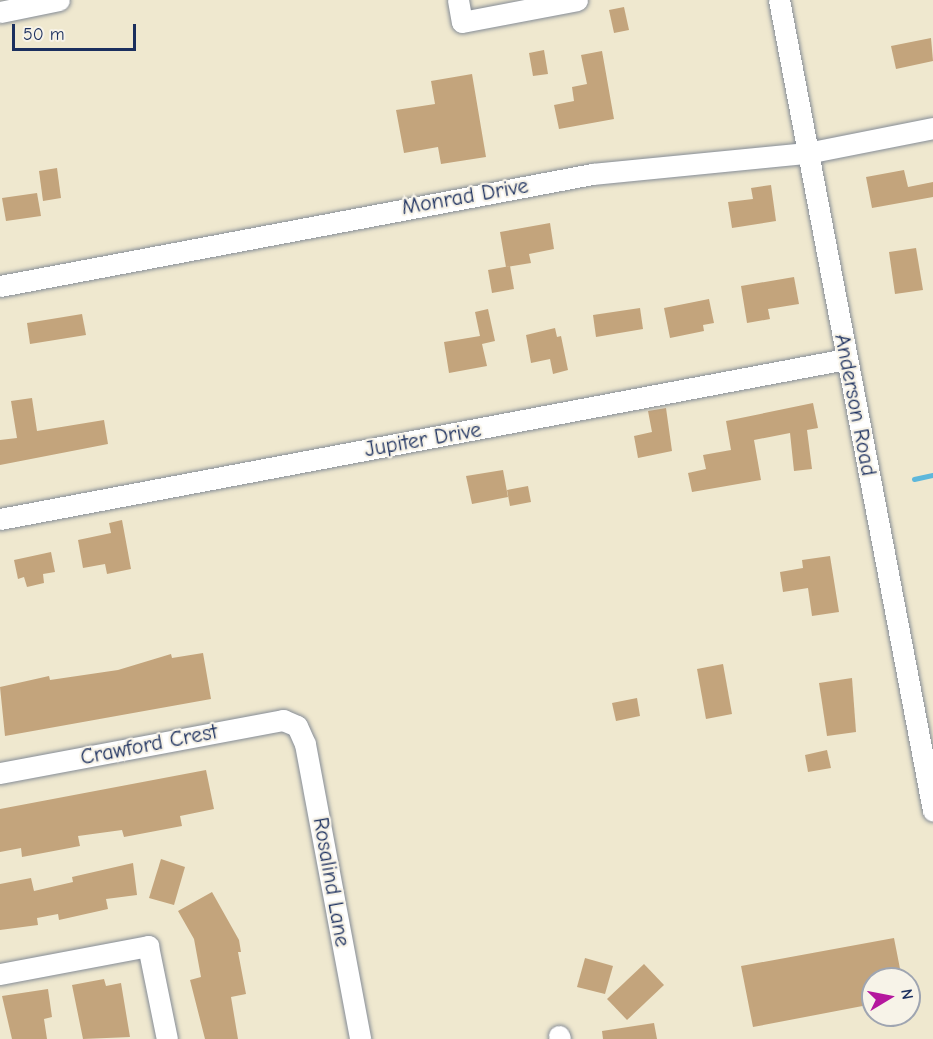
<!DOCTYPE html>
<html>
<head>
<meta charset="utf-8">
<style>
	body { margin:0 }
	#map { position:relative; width:933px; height:1039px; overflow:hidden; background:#efe8cf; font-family:"Comic Neue",sans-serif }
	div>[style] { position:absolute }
	.stream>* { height:5px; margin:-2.5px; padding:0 2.5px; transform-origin:2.5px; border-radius:2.5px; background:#5db7db }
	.building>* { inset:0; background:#c3a47c }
	.roads { filter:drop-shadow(0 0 2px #858c96) drop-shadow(0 0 2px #858c96) }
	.minor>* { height:21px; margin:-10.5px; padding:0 10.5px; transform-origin:10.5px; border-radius:10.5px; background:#fff }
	span { translate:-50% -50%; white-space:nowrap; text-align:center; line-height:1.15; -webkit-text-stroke:4.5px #f7f3e8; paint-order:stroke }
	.street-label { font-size:22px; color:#1b2f5e }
	.north { position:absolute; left:861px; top:967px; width:60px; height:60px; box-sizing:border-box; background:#f7f3e8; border:2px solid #9fa5b1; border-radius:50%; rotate:80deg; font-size:16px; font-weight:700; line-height:24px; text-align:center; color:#1b2f5e }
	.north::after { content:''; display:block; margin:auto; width:21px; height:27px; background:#b5179e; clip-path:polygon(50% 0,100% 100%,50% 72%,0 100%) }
	.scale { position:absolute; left:12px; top:24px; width:124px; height:27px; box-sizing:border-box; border:3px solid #1b2f5e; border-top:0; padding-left:8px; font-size:18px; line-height:21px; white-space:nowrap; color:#1b2f5e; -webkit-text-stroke:4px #f7f3e8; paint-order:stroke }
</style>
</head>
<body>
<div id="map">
	<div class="stream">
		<i style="left:914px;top:479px;width:19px;rotate:-12deg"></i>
	</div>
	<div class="building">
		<i style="clip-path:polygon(624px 7px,629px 30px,614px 33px,609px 10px)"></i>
		<i style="clip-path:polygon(931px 38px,933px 61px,896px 69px,891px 46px)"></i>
		<i style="clip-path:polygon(544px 50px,548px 74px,533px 76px,529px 53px)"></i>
		<i style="clip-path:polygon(602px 51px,614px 119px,559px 129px,554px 105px,574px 101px,572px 87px,587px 84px,581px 55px)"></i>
		<i style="clip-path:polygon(472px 74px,486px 157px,441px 164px,438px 147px,404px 153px,396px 110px,435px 104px,431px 81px)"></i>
		<i style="clip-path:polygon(57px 168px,61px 198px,43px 201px,39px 171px)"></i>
		<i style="clip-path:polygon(904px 170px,908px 187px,933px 182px,933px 197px,872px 208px,866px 177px)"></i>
		<i style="clip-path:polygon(771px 185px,776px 221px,732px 228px,728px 202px,753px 199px,751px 188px)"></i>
		<i style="clip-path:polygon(37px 193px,41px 216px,6px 221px,2px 198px)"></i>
		<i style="clip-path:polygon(550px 223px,554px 249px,529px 254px,531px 263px,506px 267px,500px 232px)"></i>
		<i style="clip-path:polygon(916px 248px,923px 290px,895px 294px,889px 252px)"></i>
		<i style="clip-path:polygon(510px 266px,514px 289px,492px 293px,488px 270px)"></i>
		<i style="clip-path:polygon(794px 277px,799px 304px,768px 309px,770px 319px,747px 323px,741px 286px)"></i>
		<i style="clip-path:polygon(709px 299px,714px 323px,703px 325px,704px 331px,670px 338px,664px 308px)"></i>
		<i style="clip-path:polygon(640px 308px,643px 329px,596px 337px,593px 315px)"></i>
		<i style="clip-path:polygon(488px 309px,495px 341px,482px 344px,487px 366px,449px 373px,444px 342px,480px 336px,475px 312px)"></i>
		<i style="clip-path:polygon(82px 314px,86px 335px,30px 344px,27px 323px)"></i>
		<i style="clip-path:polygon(555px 328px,557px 337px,561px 336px,568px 370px,553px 374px,550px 359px,531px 363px,526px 335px)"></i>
		<i style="clip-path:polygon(32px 398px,37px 431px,104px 420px,108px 444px,0 465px,0 440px,17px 438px,11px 401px)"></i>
		<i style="clip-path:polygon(813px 403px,818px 428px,807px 430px,812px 469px,794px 471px,790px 433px,754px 440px,761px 480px,692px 492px,688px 473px,706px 469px,703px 455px,731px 450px,726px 421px)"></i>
		<i style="clip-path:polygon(666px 408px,672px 451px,638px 458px,634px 436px,652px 432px,648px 411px)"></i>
		<i style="clip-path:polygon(503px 470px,508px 497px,472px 504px,466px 476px)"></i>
		<i style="clip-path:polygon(528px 486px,531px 502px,510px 506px,507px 490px)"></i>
		<i style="clip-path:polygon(122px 520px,131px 569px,107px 574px,105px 564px,83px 568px,78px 540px,111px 533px,109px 523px)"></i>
		<i style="clip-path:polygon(51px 552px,55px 572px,43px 574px,44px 583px,27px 587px,24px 577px,18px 579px,14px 560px)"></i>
		<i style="clip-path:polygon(830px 556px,839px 612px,812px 616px,808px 588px,783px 592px,780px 572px,803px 568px,802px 560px)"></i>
		<i style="clip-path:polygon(203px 653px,211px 699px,5px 736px,0 687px,49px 676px,50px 680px,118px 670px,171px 654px,172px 658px)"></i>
		<i style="clip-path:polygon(723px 664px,732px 714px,706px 719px,697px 669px)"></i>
		<i style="clip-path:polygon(852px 678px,856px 732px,827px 736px,819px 683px)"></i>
		<i style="clip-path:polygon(637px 698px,640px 716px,616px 721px,612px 703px)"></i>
		<i style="clip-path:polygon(827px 750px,831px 768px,808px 772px,805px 755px)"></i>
		<i style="clip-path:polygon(206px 770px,214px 809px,180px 816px,182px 826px,124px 837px,122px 830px,78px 836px,80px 846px,22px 857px,21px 848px,0 852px,0 809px)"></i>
		<i style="clip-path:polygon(161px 859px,185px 867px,174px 905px,149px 898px)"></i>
		<i style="clip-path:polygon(133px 863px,137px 895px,106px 899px,108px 909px,59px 920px,58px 914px,37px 918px,38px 925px,0 930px,0 884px,31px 878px,34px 891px,73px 882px,72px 877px)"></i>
		<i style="clip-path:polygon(212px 892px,239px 940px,241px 952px,238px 952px,246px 994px,231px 997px,238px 1039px,205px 1039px,190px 980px,201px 977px,194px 939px,178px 911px)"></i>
		<i style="clip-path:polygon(894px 938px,902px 979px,873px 979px,873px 1004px,753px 1027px,741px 966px)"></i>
		<i style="clip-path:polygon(585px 958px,613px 966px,605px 994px,577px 987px)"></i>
		<i style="clip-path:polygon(644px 964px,664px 985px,627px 1020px,607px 999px)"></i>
		<i style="clip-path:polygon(104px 979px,106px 986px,121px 983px,130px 1037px,83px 1039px,72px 985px)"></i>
		<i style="clip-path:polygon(48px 989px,52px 1017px,44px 1019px,47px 1039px,12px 1039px,2px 996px)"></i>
		<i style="clip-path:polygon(654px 1023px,657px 1039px,603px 1039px,602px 1031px)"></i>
	</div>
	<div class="roads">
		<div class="minor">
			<i style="left:458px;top:0;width:22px;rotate:80deg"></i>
			<i style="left:462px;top:22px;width:117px;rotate:-10.8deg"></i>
			<i style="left:779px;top:0;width:825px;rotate:79.24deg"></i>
			<i style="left:0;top:12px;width:60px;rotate:-11.5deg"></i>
			<i style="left:0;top:286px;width:603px;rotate:-10.71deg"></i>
			<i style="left:592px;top:174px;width:216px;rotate:-5.6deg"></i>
			<i style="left:807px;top:153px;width:128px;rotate:-11.2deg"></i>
			<i style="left:0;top:519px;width:861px;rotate:-10.71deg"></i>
			<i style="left:0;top:773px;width:288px;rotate:-10.6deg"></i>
			<i style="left:283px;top:720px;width:15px;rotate:23deg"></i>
			<i style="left:297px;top:726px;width:20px;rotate:66deg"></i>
			<i style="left:305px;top:744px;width:300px;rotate:79.4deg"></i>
			<i style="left:0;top:974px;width:151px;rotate:-10.7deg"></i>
			<i style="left:148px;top:946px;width:95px;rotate:78.5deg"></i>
			<i style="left:559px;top:1036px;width:3px;rotate:72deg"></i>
		</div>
	</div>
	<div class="street-label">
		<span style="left:465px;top:197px;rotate:-10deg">Monrad Drive</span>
		<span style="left:855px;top:405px;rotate:79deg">Anderson Road</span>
		<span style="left:423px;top:440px;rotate:-10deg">Jupiter Drive</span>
		<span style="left:149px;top:745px;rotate:-11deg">Crawford Crest</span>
		<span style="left:331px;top:882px;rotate:80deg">Rosalind Lane</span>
	</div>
	<div class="north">N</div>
	<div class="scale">50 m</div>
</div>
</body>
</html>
